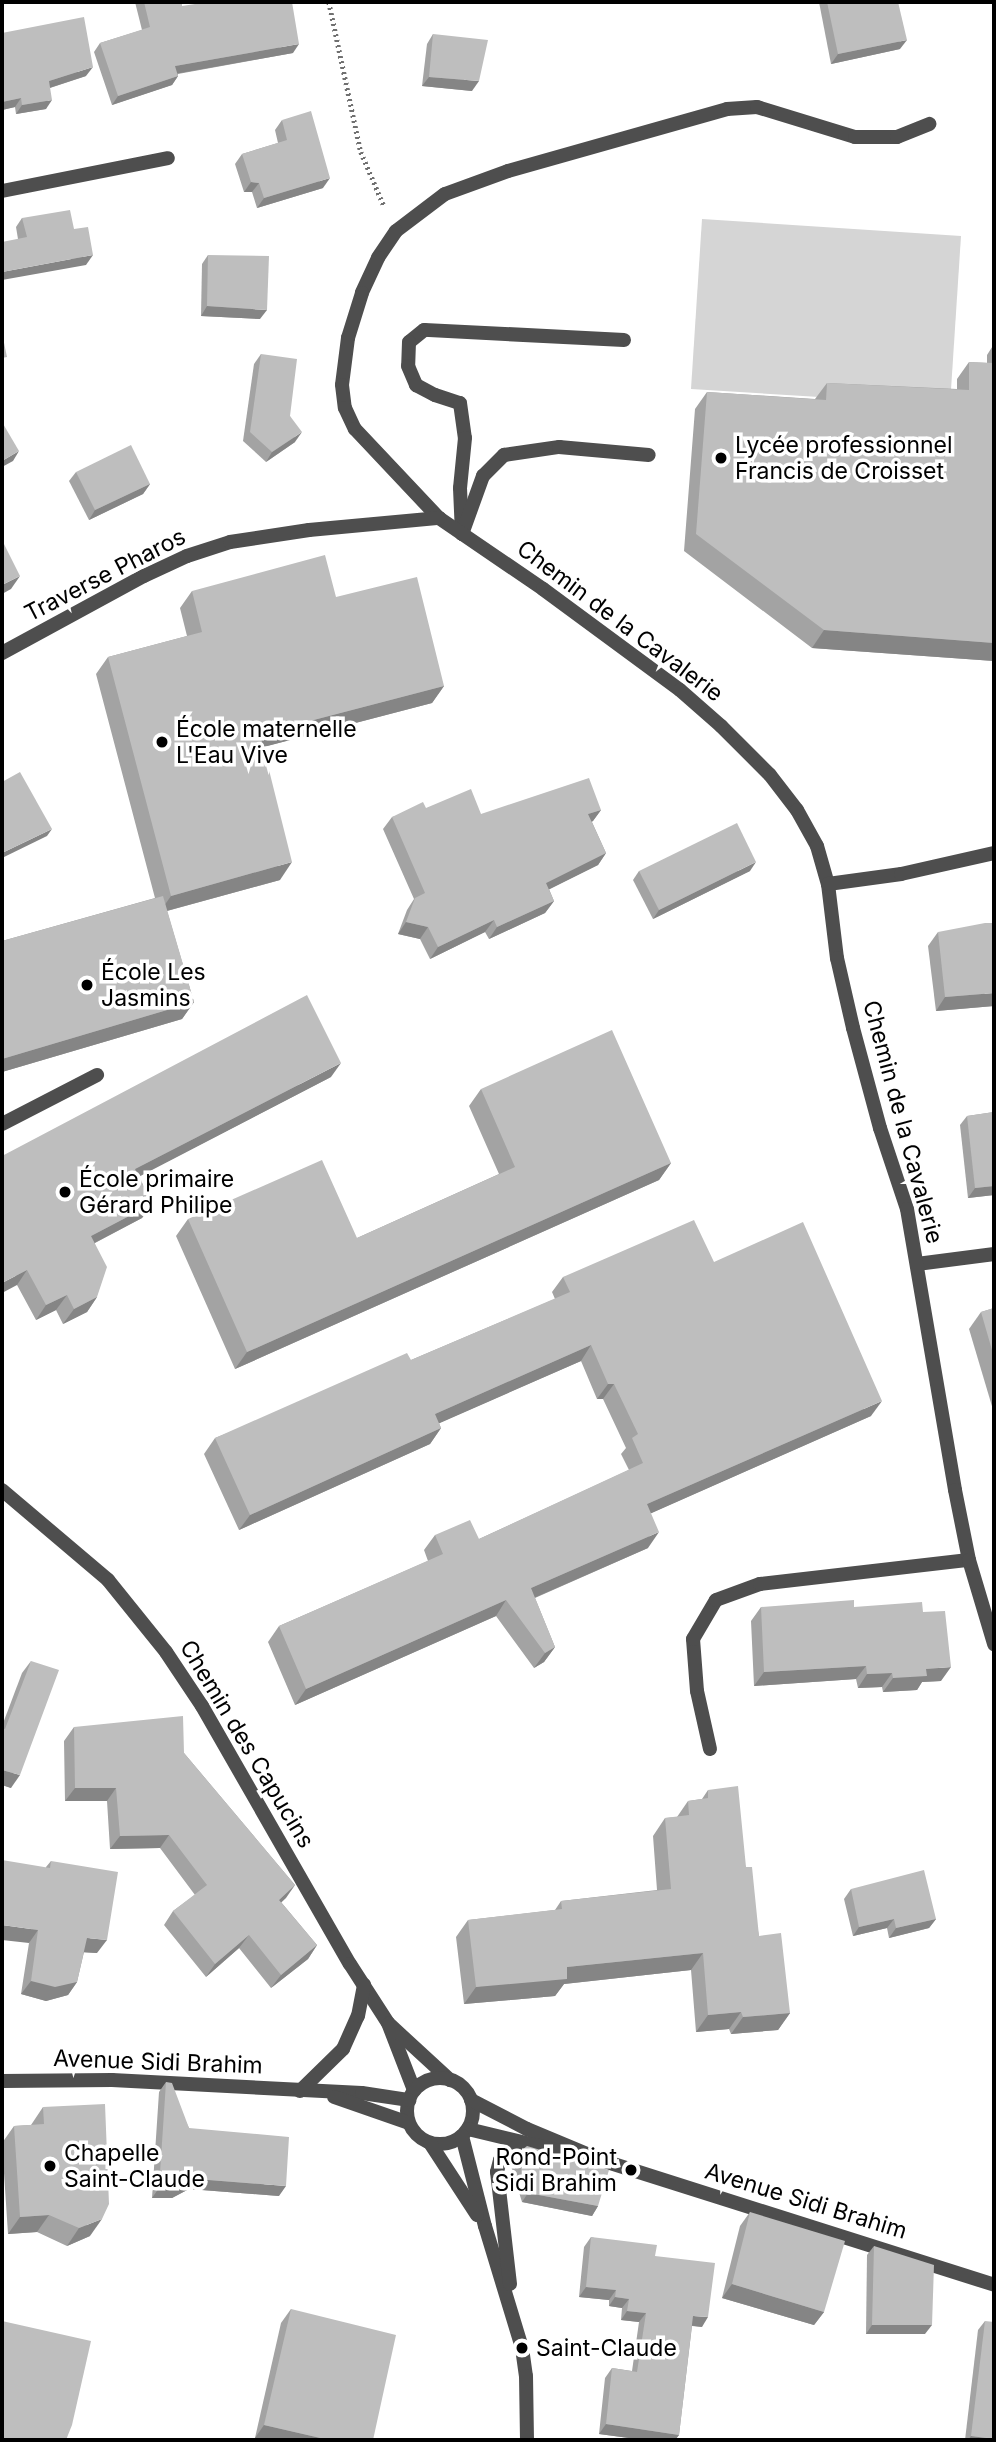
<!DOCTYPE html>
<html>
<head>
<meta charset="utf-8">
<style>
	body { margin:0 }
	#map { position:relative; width:996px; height:2442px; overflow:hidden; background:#fff; font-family:Inter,sans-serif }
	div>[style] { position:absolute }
	.green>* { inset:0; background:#d5d5d5 }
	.path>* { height:4.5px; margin-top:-2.25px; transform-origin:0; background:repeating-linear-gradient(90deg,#707070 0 2px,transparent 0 5.5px) }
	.lane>* { height:14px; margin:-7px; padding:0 7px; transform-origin:7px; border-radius:7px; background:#4e4e4e }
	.street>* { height:14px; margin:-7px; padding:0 7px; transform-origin:7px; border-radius:7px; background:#4e4e4e }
	.street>.ring { margin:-7px; padding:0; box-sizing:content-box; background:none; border:14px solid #4e4e4e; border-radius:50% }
	.wall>* { inset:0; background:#a3a3a3 }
	.shaded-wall>* { inset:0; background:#858585 }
	.building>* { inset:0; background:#bebebe }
	.dots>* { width:19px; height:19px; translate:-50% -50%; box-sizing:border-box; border:4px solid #fff; border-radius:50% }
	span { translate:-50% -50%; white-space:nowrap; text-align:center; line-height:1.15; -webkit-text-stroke:7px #fff; paint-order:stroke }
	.poi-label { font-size:23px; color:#000 }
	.left { translate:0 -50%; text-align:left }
	.right { translate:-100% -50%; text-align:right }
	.street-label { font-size:23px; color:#000 }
	.frame { position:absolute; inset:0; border:4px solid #000; pointer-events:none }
</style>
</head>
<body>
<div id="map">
	<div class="green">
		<i style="clip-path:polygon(702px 219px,961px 236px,950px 405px,691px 389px)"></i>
	</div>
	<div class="path">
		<i style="left:329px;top:2px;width:153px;rotate:78deg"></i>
		<i style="left:361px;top:152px;width:59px;rotate:66.9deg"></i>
	</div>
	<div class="lane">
		<i style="left:396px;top:231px;width:61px;rotate:-37.1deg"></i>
		<i style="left:445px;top:194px;width:67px;rotate:-20.1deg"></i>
		<i style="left:508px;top:171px;width:228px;rotate:-15.8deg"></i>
		<i style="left:727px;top:109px;width:30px;rotate:-4deg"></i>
		<i style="left:757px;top:107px;width:102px;rotate:17deg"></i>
		<i style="left:855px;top:137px;width:42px"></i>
		<i style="left:897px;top:137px;width:35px;rotate:-22deg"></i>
		<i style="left:624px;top:340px;width:200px;rotate:-177.1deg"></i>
		<i style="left:424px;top:330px;width:19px;rotate:141deg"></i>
		<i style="left:409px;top:342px;width:24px;rotate:92deg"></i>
		<i style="left:408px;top:366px;width:21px;rotate:67deg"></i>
		<i style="left:416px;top:385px;width:21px;rotate:28deg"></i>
		<i style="left:435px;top:395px;width:26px;rotate:18deg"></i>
		<i style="left:460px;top:403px;width:35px;rotate:82deg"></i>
		<i style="left:465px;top:438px;width:50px;rotate:95.7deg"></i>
		<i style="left:460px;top:488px;width:46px;rotate:87.5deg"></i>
		<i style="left:462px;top:534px;width:62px;rotate:-70.1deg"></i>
		<i style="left:483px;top:476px;width:30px;rotate:-45deg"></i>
		<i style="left:504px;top:455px;width:56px;rotate:-8.3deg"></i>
		<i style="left:559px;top:447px;width:90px;rotate:5.1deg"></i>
		<i style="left:2px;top:1124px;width:107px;rotate:-27.3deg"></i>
		<i style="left:917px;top:1264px;width:78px;rotate:-7.4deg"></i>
		<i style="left:710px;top:1749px;width:59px;rotate:-102.6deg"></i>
		<i style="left:697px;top:1691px;width:52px;rotate:-94.4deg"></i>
		<i style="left:693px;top:1639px;width:45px;rotate:-59.5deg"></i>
		<i style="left:716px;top:1600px;width:47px;rotate:-20deg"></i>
		<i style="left:760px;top:1584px;width:210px;rotate:-6.6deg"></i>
	</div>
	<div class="street">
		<i style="left:2px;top:191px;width:169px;rotate:-11.2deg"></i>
		<i style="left:396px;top:231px;width:32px;rotate:124deg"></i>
		<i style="left:378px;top:258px;width:38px;rotate:115deg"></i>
		<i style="left:362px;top:293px;width:47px;rotate:107.3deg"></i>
		<i style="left:348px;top:338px;width:47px;rotate:97.3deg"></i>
		<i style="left:342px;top:385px;width:23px;rotate:83deg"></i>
		<i style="left:345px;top:408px;width:23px;rotate:65deg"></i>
		<i style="left:355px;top:429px;width:122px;rotate:46.7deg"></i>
		<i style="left:439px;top:518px;width:126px;rotate:34.3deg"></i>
		<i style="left:543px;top:589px;width:170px;rotate:36.4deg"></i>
		<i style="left:680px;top:690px;width:55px;rotate:41.3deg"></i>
		<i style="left:721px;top:726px;width:69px;rotate:45deg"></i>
		<i style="left:770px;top:775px;width:44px;rotate:52.4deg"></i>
		<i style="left:797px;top:810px;width:41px;rotate:60.9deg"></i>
		<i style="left:817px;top:846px;width:40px;rotate:74deg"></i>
		<i style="left:828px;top:884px;width:75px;rotate:83.1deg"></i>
		<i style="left:837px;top:958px;width:72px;rotate:77.1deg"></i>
		<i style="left:853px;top:1028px;width:104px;rotate:74.9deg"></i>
		<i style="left:880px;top:1128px;width:85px;rotate:71.6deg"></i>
		<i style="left:907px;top:1209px;width:285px;rotate:80.3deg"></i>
		<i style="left:955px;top:1490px;width:71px;rotate:78.7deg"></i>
		<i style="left:969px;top:1560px;width:88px;rotate:73.4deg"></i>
		<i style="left:2px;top:653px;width:162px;rotate:-28.5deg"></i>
		<i style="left:144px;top:576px;width:47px;rotate:-24.9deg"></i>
		<i style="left:187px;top:556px;width:45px;rotate:-18deg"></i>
		<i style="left:230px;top:542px;width:80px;rotate:-8.6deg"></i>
		<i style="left:309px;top:530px;width:131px;rotate:-5.3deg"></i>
		<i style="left:828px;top:884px;width:74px;rotate:-7.8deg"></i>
		<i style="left:901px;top:874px;width:95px;rotate:-12.7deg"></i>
		<i style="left:2px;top:1490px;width:139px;rotate:40.3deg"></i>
		<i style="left:108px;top:1580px;width:92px;rotate:51.1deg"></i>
		<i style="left:166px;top:1652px;width:65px;rotate:56.3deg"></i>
		<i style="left:202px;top:1706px;width:297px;rotate:60.2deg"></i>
		<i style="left:350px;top:1964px;width:70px;rotate:57.2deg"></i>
		<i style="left:388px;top:2023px;width:72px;rotate:68.8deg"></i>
		<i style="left:389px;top:2024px;width:83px;rotate:42.6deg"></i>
		<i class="ring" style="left:407px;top:2078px;width:52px;height:52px"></i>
		<i style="left:2px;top:2081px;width:110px;rotate:-0.5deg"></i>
		<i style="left:112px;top:2080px;width:250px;rotate:3deg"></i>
		<i style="left:362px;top:2093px;width:48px;rotate:8.5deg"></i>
		<i style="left:300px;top:2091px;width:60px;rotate:-44.3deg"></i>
		<i style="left:343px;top:2049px;width:36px;rotate:-66deg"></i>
		<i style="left:358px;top:2016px;width:32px;rotate:-79deg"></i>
		<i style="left:334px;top:2097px;width:79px;rotate:19.1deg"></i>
		<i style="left:471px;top:2100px;width:63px;rotate:27.4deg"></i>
		<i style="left:527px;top:2129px;width:83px;rotate:22.6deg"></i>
		<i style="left:604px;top:2161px;width:409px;rotate:17.6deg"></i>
		<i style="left:468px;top:2129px;width:107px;rotate:13.5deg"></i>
		<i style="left:462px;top:2136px;width:93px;rotate:75.7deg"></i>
		<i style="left:485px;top:2226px;width:127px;rotate:73.1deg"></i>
		<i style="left:522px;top:2348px;width:28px;rotate:82deg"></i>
		<i style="left:526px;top:2376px;width:64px;rotate:89.1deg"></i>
		<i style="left:430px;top:2143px;width:86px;rotate:56.9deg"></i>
		<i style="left:510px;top:2284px;width:113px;rotate:-96.6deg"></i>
		<i style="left:497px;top:2172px;width:12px;rotate:-76deg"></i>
		<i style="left:500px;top:2160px;width:12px;rotate:-48deg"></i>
		<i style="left:508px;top:2151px;width:17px;rotate:-25deg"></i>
	</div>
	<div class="wall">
		<i style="clip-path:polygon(135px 2px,181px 2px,182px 6px,293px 53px,178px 74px,178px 76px,172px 85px,112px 105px,94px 52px,100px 43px,142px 30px)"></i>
		<i style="clip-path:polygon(819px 2px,898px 2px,900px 49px,831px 64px)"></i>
		<i style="clip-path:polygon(2px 33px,86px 76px,50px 88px,46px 109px,16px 114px,15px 107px,2px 110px)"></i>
		<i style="clip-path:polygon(433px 34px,472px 91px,422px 86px,427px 44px)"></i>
		<i style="clip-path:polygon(282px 120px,323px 188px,257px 208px,252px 192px,244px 192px,235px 164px,242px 154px,278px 143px,275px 130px)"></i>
		<i style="clip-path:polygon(22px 218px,74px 229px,86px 265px,18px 239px,16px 227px)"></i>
		<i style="clip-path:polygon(208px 255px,260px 319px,201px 316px,202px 264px)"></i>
		<i style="clip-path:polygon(994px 344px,994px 661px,812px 648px,684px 551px,695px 409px,707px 392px,815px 399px,827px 383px,957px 389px,957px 379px,969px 362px,987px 363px,987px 355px)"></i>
		<i style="clip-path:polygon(261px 354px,290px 416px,295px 442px,266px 462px,243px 441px,254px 364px)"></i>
		<i style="clip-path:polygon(76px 472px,150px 484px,143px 494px,89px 520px,69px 481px)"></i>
		<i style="clip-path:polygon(192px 591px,336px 597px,444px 686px,432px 703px,263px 747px,280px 880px,167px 911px,194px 1002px,182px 1019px,2px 1072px,2px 941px,155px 898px,96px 674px,108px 657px,187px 636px,180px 608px)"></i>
		<i style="clip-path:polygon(426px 808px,481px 814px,601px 810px,592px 822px,606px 853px,598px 865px,549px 889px,554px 901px,545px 913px,489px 939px,485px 932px,430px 959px,420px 939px,398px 934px,407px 910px,414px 899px,383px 829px,392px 817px)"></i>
		<i style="clip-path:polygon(639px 871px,750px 871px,653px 919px,633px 880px)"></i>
		<i style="clip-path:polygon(938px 932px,994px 1006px,936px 1011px,928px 946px)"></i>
		<i style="clip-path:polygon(331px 1077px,139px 1176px,152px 1204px,142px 1218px,95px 1243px,97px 1297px,87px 1312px,63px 1324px,56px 1310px,36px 1320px,17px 1285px,2px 1156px)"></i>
		<i style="clip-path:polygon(481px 1089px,671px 1163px,659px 1180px,235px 1369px,176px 1236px,188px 1219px,357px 1238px,499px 1174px,469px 1106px)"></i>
		<i style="clip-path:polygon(994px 1112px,994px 1195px,968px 1198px,960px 1125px,967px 1116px)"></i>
		<i style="clip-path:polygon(714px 1262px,871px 1416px,651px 1513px,648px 1548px,535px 1598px,555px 1647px,544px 1662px,534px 1668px,496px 1616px,295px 1705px,268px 1642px,279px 1626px,428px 1561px,424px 1550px,435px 1535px,479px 1539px,629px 1470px,621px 1454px,626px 1448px,603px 1399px,597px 1399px,581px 1361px,439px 1423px,441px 1428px,430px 1444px,239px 1530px,204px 1454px,215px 1438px,411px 1360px,555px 1299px,552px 1292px,563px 1277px)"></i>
		<i style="clip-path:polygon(994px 1308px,994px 1413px,969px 1329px,981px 1312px)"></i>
		<i style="clip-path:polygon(761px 1607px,854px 1607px,923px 1612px,941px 1681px,922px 1682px,917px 1690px,883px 1692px,882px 1687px,858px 1688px,856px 1679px,754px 1686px,751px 1621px)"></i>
		<i style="clip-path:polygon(31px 1661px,11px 1788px,2px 1785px,2px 1726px,22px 1673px)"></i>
		<i style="clip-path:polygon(74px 1727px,184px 1753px,295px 1885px,281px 1902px,317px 1945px,308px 1959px,271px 1988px,239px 1948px,206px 1977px,164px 1925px,173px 1911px,195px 1895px,160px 1848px,110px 1849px,107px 1801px,65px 1801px,64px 1741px)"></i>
		<i style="clip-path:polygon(708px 1790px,746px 1867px,759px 1936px,790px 2013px,778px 2030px,731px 2034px,729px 2029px,696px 2032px,691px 1970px,564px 1984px,555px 1996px,464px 2004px,456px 1937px,468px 1920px,555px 1910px,561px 1901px,657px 1890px,653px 1836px,665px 1818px,677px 1817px,688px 1801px,702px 1799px)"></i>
		<i style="clip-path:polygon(51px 1861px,97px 1953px,84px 1952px,77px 1982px,68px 1995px,46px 2001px,21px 1994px,29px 1943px,46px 1867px)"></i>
		<i style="clip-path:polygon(851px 1889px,936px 1919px,929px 1928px,889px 1938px,887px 1928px,853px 1936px,844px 1899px)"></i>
		<i style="clip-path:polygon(166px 2082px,189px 2128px,279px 2196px,189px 2189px,172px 2198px,152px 2198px,159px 2092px)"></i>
		<i style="clip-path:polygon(43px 2107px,90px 2236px,67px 2246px,37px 2232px,8px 2234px,2px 2143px,14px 2126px,31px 2125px)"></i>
		<i style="clip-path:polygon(517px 2154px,598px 2206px,592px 2216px,522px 2202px,510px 2163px)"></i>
		<i style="clip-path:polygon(750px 2212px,824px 2312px,814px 2325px,722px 2298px,740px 2226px)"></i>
		<i style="clip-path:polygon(591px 2237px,655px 2256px,702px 2327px,692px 2326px,679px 2435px,675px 2440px,644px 2440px,599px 2434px,605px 2378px,612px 2368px,632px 2371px,639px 2322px,621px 2320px,622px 2308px,609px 2306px,609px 2300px,579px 2297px,584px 2247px)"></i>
		<i style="clip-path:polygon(874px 2246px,925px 2334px,866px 2334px,867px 2255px)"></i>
		<i style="clip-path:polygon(291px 2309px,373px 2440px,262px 2440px,255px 2438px,281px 2323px)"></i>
		<i style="clip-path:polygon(985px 2321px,994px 2440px,965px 2440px,978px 2330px)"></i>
	</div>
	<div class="shaded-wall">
		<i style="clip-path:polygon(907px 40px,900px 49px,831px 64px,838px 54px)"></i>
		<i style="clip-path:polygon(299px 44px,293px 53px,169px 75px,175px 66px)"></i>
		<i style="clip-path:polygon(93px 67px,86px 76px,43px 90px,49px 81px)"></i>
		<i style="clip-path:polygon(178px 76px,172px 85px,112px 105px,118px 96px)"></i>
		<i style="clip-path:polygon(429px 77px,479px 81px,472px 91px,422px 86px)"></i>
		<i style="clip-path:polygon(21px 98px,15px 107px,2px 110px,2px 102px)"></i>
		<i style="clip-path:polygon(52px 100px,46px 109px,16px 114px,22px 105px)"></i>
		<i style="clip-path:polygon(330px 178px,323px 188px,257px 208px,264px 198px)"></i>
		<i style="clip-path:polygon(251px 182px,259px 183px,252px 192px,244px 192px)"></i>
		<i style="clip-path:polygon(93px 255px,86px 265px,2px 280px,2px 272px)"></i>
		<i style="clip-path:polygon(207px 306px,267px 310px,260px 319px,201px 316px)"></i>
		<i style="clip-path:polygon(302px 432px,295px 442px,266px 462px,272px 452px)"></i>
		<i style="clip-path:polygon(19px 451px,13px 461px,2px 467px,2px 461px)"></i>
		<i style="clip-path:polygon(150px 484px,143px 494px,89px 520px,95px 510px)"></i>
		<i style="clip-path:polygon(20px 576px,11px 589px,2px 594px,2px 585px)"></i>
		<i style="clip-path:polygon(824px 630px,994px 643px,994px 661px,812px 648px)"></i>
		<i style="clip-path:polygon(444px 686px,432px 703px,248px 751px,260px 734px)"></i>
		<i style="clip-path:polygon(601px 810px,593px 821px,580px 825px,588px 814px)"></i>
		<i style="clip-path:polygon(52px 829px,47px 836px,2px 858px,2px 853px)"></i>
		<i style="clip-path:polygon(606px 853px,598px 865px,538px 895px,546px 883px)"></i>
		<i style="clip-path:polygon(292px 862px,280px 880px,159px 913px,171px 896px)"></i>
		<i style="clip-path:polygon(756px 862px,750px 871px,653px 919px,659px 910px)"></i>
		<i style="clip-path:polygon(554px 901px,545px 913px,489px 939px,497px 927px)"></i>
		<i style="clip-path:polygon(494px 920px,485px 932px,430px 959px,438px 947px)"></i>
		<i style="clip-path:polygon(406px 922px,428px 927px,420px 939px,398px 934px)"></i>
		<i style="clip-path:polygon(994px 993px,994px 1006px,936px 1011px,945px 997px)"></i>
		<i style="clip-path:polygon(194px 1002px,182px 1019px,2px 1072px,2px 1059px)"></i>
		<i style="clip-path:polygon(341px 1063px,331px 1077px,125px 1184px,135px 1169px)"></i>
		<i style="clip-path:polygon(671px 1163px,659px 1180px,235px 1369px,247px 1352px)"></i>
		<i style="clip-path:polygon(994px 1186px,994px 1195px,968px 1198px,975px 1188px)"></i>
		<i style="clip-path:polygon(152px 1204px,142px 1218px,81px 1250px,91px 1236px)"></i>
		<i style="clip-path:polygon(27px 1270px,17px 1285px,2px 1293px,2px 1283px)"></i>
		<i style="clip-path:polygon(67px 1295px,56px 1310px,36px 1320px,46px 1305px)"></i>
		<i style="clip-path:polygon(97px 1297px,87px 1312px,63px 1324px,74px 1309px)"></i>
		<i style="clip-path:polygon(591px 1345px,581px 1361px,424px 1430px,435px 1414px)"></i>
		<i style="clip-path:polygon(608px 1384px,614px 1384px,603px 1399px,597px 1399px)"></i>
		<i style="clip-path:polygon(882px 1401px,871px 1416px,636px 1520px,647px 1504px)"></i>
		<i style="clip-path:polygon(441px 1428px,430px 1444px,239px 1530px,250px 1515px)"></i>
		<i style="clip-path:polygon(659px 1532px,648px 1548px,520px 1604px,531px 1588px)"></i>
		<i style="clip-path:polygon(506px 1600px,496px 1616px,295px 1705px,306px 1689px)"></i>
		<i style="clip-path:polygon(555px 1647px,544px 1662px,534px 1668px,545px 1653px)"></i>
		<i style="clip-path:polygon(866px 1666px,856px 1679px,754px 1686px,764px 1672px)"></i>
		<i style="clip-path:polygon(951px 1667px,941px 1681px,922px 1682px,917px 1690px,883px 1692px,893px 1678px,926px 1669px)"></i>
		<i style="clip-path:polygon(892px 1673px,882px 1687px,858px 1688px,867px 1674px)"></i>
		<i style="clip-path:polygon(2px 1770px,20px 1775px,11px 1788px,2px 1785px)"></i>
		<i style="clip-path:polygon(75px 1788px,116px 1788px,107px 1801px,65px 1801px)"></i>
		<i style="clip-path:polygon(169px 1835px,160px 1848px,110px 1849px,120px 1836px)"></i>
		<i style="clip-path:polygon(295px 1885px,286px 1898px,270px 1913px,279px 1900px)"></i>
		<i style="clip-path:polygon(894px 1919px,887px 1928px,853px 1936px,859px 1927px)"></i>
		<i style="clip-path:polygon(936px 1919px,929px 1928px,889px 1938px,896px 1928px)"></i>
		<i style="clip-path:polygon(2px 1925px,38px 1930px,29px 1943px,2px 1940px)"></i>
		<i style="clip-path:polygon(249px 1935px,239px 1948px,206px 1977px,215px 1964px)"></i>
		<i style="clip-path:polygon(87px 1938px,107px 1940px,97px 1953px,77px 1952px)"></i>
		<i style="clip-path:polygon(317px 1945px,308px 1959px,271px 1988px,281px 1975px)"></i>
		<i style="clip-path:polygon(703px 1953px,691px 1970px,564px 1984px,555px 1996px,464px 2004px,476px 1987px,567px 1967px)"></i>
		<i style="clip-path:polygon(31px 1981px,77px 1982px,68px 1995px,46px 2001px,21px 1994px)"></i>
		<i style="clip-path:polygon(741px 2012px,729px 2029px,696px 2032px,708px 2015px)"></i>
		<i style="clip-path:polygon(790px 2013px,778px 2030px,731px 2034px,743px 2017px)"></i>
		<i style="clip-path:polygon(196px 2179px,286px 2186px,279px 2196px,189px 2189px,172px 2198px,152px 2198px,159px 2188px)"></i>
		<i style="clip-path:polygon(528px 2193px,598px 2206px,592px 2216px,522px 2202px)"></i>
		<i style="clip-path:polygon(49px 2215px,37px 2232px,8px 2234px,20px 2217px)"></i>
		<i style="clip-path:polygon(102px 2219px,90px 2236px,67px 2246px,79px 2228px)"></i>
		<i style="clip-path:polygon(732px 2284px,824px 2312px,814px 2325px,722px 2298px)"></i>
		<i style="clip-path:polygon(586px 2287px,616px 2290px,609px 2300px,579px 2297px)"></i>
		<i style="clip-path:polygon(615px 2297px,629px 2299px,622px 2308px,609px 2306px)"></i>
		<i style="clip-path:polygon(627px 2311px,646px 2313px,639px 2322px,621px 2320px)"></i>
		<i style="clip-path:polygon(693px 2316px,708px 2317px,702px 2327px,687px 2325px)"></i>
		<i style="clip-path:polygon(872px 2325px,932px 2325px,925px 2334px,866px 2334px)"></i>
		<i style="clip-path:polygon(606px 2424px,679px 2435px,675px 2440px,644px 2440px,599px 2434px)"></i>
		<i style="clip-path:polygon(264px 2425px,329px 2440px,262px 2440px,255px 2438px)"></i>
		<i style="clip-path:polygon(971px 2436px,994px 2439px,994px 2440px,968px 2440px)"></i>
	</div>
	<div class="building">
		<i style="clip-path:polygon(144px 2px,181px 2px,182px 6px,208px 2px,292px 2px,299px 44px,175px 66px,178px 76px,118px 96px,100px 43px,150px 27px)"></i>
		<i style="clip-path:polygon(827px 2px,898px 2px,907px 40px,838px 54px)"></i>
		<i style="clip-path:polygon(84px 17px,93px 67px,49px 81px,52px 100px,22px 105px,21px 98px,2px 102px,2px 33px)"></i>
		<i style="clip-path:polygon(433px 34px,488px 40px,479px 81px,429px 77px)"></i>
		<i style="clip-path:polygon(311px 111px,330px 178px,264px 198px,259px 183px,251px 182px,242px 154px,287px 140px,282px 120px)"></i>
		<i style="clip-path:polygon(70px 210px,74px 229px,88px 227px,93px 255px,2px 272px,2px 242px,27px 237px,22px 218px)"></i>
		<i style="clip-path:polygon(208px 255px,269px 256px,267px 310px,207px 306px)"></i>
		<i style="clip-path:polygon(2px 333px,7px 357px,2px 358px)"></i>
		<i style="clip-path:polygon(261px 354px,297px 359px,290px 416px,302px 432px,272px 452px,250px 432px)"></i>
		<i style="clip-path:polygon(969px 362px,994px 363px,994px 643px,824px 630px,696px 534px,707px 392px,826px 400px,827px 383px,969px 390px)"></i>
		<i style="clip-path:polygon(2px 422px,19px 451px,2px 461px)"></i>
		<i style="clip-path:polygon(131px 445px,150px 484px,95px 510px,76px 472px)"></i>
		<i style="clip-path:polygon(2px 540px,20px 576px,2px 585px)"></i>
		<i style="clip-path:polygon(325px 555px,336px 597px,417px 577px,444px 686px,260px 734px,292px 862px,171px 896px,108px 657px,202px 632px,192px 591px)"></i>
		<i style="clip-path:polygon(20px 772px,52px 829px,2px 853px,2px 782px)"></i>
		<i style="clip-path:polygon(589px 778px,601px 810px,588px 814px,606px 853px,546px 883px,554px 901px,497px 927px,494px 920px,438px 947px,428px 927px,406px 922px,415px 898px,425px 893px,392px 817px,423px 802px,426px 808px,471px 789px,481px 814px)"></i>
		<i style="clip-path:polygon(737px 823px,756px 862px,659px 910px,639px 871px)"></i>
		<i style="clip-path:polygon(163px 896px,194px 1002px,2px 1059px,2px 941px)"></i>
		<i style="clip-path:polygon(985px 923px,994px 923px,994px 993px,945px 997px,938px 932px)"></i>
		<i style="clip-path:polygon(307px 995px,341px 1063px,135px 1169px,152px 1204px,91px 1236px,107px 1267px,97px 1297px,74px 1309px,67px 1295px,46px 1305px,27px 1270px,2px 1283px,2px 1156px)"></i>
		<i style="clip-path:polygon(612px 1030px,671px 1163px,247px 1352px,188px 1219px,322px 1160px,357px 1238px,515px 1167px,481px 1089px)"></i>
		<i style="clip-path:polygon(994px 1112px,994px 1186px,975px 1188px,967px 1116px)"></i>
		<i style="clip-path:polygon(694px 1220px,714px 1262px,803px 1222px,882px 1401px,647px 1504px,659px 1532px,531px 1588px,555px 1647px,545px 1653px,506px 1600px,306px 1689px,279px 1626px,443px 1554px,435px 1535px,470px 1520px,479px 1539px,643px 1463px,632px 1438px,638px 1434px,614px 1384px,608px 1384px,591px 1345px,435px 1414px,441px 1428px,250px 1515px,215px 1438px,407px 1353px,411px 1360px,570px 1292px,563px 1277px)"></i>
		<i style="clip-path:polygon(994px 1308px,994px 1357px,981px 1312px)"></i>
		<i style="clip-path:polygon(854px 1600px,854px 1607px,922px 1602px,923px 1612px,945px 1611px,951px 1667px,926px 1669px,927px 1676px,893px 1678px,892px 1673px,867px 1674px,866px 1666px,764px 1672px,761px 1607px)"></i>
		<i style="clip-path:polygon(31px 1661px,59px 1670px,20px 1775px,2px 1770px,2px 1728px,5px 1729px)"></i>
		<i style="clip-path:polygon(183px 1716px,184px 1753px,295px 1885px,279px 1900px,317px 1945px,281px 1975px,249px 1935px,215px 1964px,173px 1911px,207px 1885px,169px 1835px,120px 1836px,116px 1788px,75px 1788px,74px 1727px)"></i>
		<i style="clip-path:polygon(738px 1786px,746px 1867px,752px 1867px,759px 1936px,781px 1933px,790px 2013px,743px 2017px,741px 2012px,708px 2015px,703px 1953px,567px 1967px,567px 1979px,476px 1987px,468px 1920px,562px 1909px,561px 1901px,671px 1889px,665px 1818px,689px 1815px,688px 1801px,708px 1798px,708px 1790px)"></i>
		<i style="clip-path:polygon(2px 1860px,50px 1868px,51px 1861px,118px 1872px,107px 1940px,87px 1938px,77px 1982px,55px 1987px,31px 1981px,38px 1930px,2px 1925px)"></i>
		<i style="clip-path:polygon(924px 1870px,936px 1919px,896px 1928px,894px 1919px,859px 1927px,851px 1889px)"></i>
		<i style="clip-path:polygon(166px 2082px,172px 2083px,189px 2128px,289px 2137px,286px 2186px,196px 2179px,179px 2189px,159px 2188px)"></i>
		<i style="clip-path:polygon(105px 2104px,109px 2204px,102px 2219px,79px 2228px,49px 2215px,20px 2217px,14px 2126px,44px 2124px,43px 2107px)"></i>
		<i style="clip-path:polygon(527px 2146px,609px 2170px,598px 2206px,528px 2193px,517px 2154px)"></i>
		<i style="clip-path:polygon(750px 2212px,845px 2241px,824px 2312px,732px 2284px)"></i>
		<i style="clip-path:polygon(591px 2237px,657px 2245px,655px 2256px,715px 2263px,708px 2317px,693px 2316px,679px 2435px,606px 2424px,612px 2368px,637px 2372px,646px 2313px,627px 2311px,629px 2299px,615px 2297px,616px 2290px,586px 2287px)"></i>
		<i style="clip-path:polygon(874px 2246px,934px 2265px,932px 2325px,872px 2325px)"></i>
		<i style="clip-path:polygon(291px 2309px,396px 2335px,373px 2440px,329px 2440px,264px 2425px)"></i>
		<i style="clip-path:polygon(2px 2321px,91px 2341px,72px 2425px,66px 2440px,2px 2440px)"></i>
		<i style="clip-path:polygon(985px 2321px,994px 2322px,994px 2439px,971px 2436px)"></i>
	</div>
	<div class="dots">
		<i style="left:721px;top:458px;background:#000"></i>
		<i style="left:162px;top:742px;background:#000"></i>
		<i style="left:87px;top:985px;background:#000"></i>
		<i style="left:65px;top:1192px;background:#000"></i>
		<i style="left:50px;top:2166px;background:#000"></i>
		<i style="left:631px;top:2170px;background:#000"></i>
		<i style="left:522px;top:2348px;background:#000"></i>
	</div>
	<div class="poi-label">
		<span class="left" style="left:735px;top:458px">Lycée professionnel<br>Francis de Croisset</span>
		<span class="left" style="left:176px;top:742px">École maternelle<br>L'Eau Vive</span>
		<span class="left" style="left:101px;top:985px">École Les<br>Jasmins</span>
		<span class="left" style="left:79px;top:1192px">École primaire<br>Gérard Philipe</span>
		<span class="left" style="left:64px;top:2166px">Chapelle<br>Saint-Claude</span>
		<span class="right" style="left:617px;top:2170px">Rond-Point<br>Sidi Brahim</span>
		<span class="left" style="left:536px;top:2348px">Saint-Claude</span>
	</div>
	<div class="street-label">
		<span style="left:105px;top:575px;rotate:-27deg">Traverse Pharos</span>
		<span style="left:620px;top:621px;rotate:37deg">Chemin de la Cavalerie</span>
		<span style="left:903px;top:1122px;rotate:75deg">Chemin de la Cavalerie</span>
		<span style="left:247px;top:1744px;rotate:59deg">Chemin des Capucins</span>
		<span style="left:158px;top:2062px;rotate:2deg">Avenue Sidi Brahim</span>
		<span style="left:806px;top:2201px;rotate:17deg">Avenue Sidi Brahim</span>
	</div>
	<div class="frame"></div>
</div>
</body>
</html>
